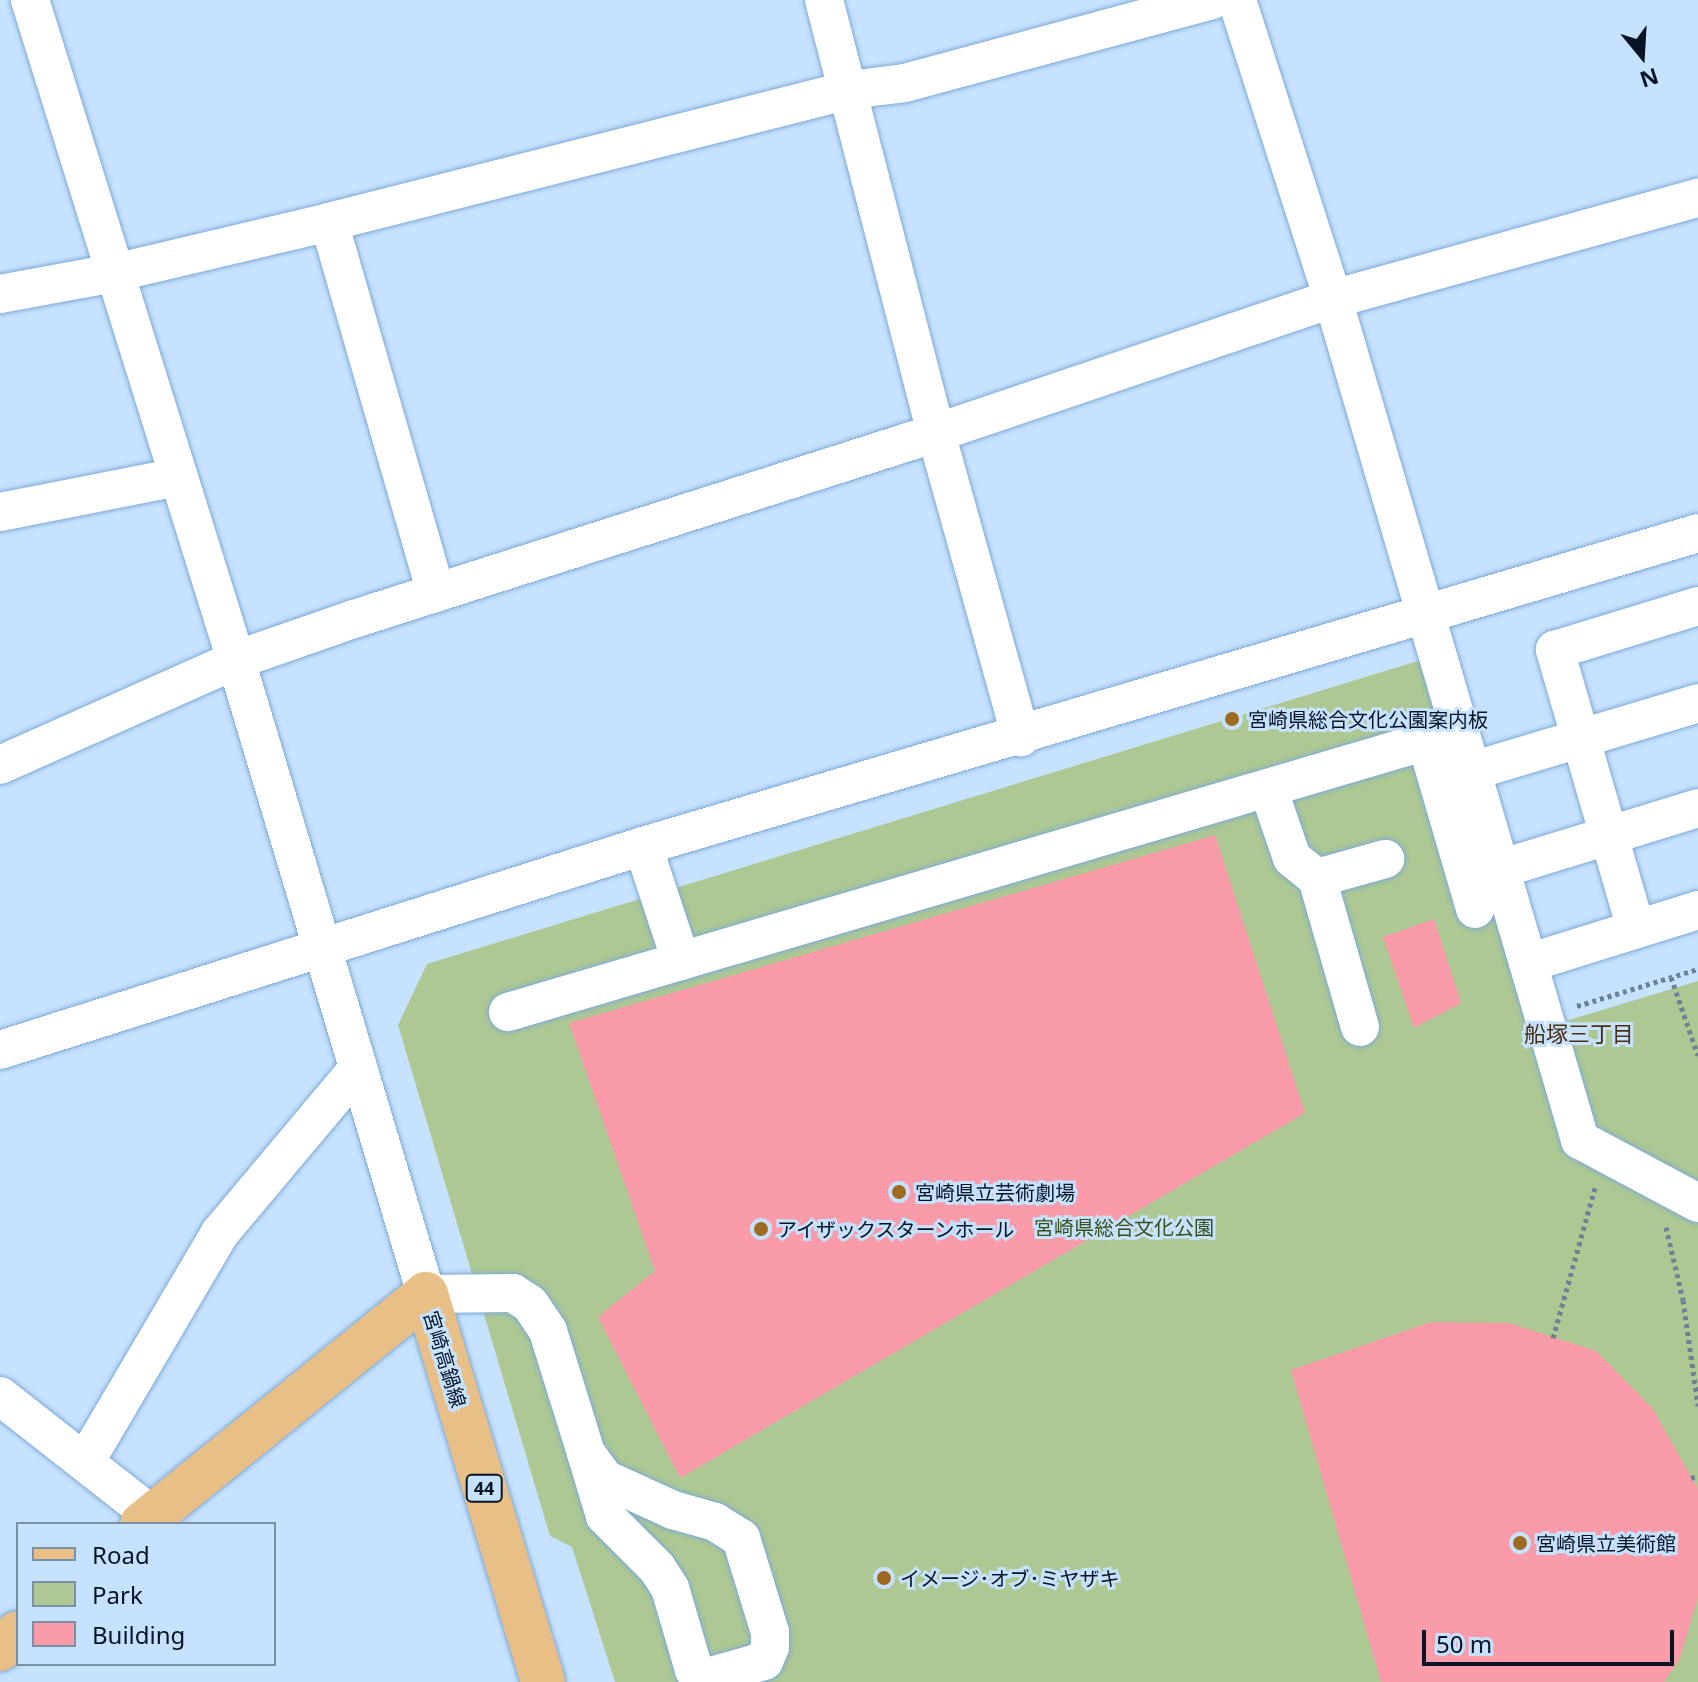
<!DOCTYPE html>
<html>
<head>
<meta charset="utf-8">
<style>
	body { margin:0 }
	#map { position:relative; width:1698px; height:1682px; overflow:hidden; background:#c7e2ff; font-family:"Noto Sans","Noto Sans JP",sans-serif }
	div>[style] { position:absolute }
	.green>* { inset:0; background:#adc893 }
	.building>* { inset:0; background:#fa9baa }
	.path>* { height:5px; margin-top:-2.5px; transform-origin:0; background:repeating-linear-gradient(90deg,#6d8299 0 4px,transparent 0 8px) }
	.roads { filter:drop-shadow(0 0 2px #7eaad6) drop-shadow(0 0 2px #7eaad6) }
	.minor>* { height:38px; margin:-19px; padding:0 19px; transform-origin:19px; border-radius:19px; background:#fff }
	.major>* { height:44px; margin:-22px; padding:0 22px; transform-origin:22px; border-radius:22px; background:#e9bf88 }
	.dots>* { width:22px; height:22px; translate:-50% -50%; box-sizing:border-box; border:4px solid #c7e2ff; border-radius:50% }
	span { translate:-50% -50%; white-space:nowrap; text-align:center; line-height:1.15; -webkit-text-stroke:6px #c7e2ff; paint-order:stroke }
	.shield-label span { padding:2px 6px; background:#c7e2ff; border:2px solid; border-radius:6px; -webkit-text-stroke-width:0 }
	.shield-label { font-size:18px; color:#041424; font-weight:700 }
	.poi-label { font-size:20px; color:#041424 }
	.left { translate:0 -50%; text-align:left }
	.park-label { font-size:20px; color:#364e17 }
	.street-label { font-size:20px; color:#041424 }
	.neighbourhood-label { font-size:22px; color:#492f0e }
	.legend { position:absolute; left:16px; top:1522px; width:260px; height:144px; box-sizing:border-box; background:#c7e2ff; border:2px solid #7990a7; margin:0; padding:10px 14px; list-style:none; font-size:24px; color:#041424 }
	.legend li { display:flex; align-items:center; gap:16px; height:40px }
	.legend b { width:40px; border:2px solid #7990a7 }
	.north { position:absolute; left:1602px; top:16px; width:80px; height:80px; -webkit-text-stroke:6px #c7e2ff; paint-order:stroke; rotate:162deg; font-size:22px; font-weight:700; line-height:32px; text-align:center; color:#041424 }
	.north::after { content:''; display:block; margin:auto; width:28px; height:36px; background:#041424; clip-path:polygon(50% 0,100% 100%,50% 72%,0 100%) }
	.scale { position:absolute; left:1422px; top:1630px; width:252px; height:36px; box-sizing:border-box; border:4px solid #041424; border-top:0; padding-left:10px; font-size:24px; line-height:28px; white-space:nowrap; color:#041424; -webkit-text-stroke:6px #c7e2ff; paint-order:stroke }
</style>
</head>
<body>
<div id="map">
	<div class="green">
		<i style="clip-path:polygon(1421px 660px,1536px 1030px,1698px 981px,1698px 1682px,615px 1682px,572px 1547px,550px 1536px,398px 1025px,427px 964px)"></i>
	</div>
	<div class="building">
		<i style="clip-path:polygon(1215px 835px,1305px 1113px,680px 1478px,598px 1317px,655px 1271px,569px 1023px)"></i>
		<i style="clip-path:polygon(1434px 919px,1461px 1003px,1414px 1028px,1383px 937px)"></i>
		<i style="clip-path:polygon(1431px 1322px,1509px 1323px,1596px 1351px,1652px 1408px,1698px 1489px,1698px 1597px,1680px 1658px,1664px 1682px,1381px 1682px,1291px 1370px)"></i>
	</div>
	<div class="path">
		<i style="left:1671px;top:977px;width:83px;rotate:71.1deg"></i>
		<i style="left:1577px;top:1006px;width:127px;rotate:-17deg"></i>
		<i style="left:1666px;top:1227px;width:75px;rotate:76.9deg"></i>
		<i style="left:1683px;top:1300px;width:107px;rotate:81.9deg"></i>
		<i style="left:1553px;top:1338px;width:156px;rotate:-74.4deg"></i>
		<i style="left:1691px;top:1478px;width:7px;rotate:-16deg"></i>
	</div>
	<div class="roads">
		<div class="minor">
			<i style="left:30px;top:0;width:691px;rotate:72.67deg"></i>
			<i style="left:236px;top:660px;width:662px;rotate:73.32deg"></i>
			<i style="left:426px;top:1294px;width:87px;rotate:-0.7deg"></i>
			<i style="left:513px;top:1293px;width:20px;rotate:33deg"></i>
			<i style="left:530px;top:1304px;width:32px;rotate:56deg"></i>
			<i style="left:548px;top:1331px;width:128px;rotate:72.7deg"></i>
			<i style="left:586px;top:1453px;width:32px;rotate:54deg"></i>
			<i style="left:605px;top:1479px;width:75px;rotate:24.5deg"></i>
			<i style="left:673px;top:1510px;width:44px;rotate:15.9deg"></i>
			<i style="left:715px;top:1522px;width:31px;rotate:32deg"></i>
			<i style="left:741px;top:1538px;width:98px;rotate:72.9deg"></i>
			<i style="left:770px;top:1632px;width:15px;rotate:90deg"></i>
			<i style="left:770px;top:1647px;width:15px;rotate:113deg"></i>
			<i style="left:764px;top:1661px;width:58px;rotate:164.1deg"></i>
			<i style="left:708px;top:1677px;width:16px;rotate:-153deg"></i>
			<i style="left:694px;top:1670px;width:85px;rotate:-106.3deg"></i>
			<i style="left:670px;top:1588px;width:24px;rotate:-123deg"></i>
			<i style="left:657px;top:1568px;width:74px;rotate:-135deg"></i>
			<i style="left:605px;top:1516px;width:66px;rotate:-106.8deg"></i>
			<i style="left:824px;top:0;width:447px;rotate:75.5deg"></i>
			<i style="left:936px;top:433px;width:316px;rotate:74.4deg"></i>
			<i style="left:1237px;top:0;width:314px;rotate:72.2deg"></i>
			<i style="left:1333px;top:299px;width:877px;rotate:73.63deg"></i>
			<i style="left:1580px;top:1140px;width:134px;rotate:28.1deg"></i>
			<i style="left:329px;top:222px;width:386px;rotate:73.9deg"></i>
			<i style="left:0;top:294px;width:116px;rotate:-10.4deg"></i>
			<i style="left:114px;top:273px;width:221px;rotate:-13.3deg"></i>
			<i style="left:329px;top:222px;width:536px;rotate:-14.24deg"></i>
			<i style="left:849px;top:90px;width:56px;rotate:-7.1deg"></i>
			<i style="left:905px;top:83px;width:318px;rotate:-15.1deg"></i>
			<i style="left:0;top:512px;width:182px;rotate:-11.1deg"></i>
			<i style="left:1426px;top:741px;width:175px;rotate:73.7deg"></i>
			<i style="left:0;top:765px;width:258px;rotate:-24deg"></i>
			<i style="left:236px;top:660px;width:125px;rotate:-19.2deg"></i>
			<i style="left:354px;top:619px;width:611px;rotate:-17.72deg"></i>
			<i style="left:936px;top:433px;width:419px;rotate:-18.7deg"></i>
			<i style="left:1333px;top:299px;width:379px;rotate:-15.5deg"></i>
			<i style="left:1472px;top:771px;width:236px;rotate:-16.7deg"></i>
			<i style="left:1268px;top:788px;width:74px;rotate:71.1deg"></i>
			<i style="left:1292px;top:858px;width:32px;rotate:39deg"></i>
			<i style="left:1317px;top:878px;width:155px;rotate:73.9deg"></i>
			<i style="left:643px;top:846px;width:121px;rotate:71.7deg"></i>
			<i style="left:1500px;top:869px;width:207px;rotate:-17.1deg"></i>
			<i style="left:1317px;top:878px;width:71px;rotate:-15.6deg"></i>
			<i style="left:1636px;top:929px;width:291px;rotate:-106.2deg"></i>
			<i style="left:1555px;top:650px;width:150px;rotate:-17.1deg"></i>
			<i style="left:1528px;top:963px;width:178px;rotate:-17.3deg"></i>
			<i style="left:508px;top:1012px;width:993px;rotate:-16.44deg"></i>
			<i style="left:0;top:1050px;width:675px;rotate:-17.6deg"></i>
			<i style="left:643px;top:846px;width:1100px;rotate:-16.52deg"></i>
			<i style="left:0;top:1396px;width:193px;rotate:38.1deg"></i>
			<i style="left:85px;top:1462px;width:266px;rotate:-59.5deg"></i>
			<i style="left:220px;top:1233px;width:212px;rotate:-50deg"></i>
		</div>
		<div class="major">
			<i style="left:142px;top:1524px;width:365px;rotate:-39deg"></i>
			<i style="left:426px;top:1294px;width:405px;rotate:73.2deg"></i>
			<i style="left:0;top:1649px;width:24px;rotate:-42deg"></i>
		</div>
	</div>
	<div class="dots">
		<i style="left:1232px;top:719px;background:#9e6921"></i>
		<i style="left:899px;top:1192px;background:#9e6921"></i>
		<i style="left:761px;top:1229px;background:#9e6921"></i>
		<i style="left:1520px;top:1543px;background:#9e6921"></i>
		<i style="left:884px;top:1578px;background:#9e6921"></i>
	</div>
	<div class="shield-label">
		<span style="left:484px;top:1488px">44</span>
	</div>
	<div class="poi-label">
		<span class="left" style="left:1248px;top:719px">宮崎県総合文化公園案内板</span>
		<span class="left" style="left:915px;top:1192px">宮崎県立芸術劇場</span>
		<span class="left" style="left:777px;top:1229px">アイザックスターンホール</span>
		<span class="left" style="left:1536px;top:1543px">宮崎県立美術館</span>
		<span class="left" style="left:900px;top:1578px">イメージ･オブ･ミヤザキ</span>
	</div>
	<div class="park-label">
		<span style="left:1124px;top:1227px">宮崎県総合文化公園</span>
	</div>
	<div class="street-label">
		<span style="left:445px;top:1359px;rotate:73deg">宮崎高鍋線</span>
	</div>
	<div class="neighbourhood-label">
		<span style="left:1579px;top:1034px">船塚三丁目</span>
	</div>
	<ul class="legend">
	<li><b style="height:10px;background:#e9bf88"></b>Road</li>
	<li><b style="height:22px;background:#adc893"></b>Park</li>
	<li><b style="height:22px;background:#fa9baa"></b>Building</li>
	</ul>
	<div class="north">N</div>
	<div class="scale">50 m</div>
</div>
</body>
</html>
